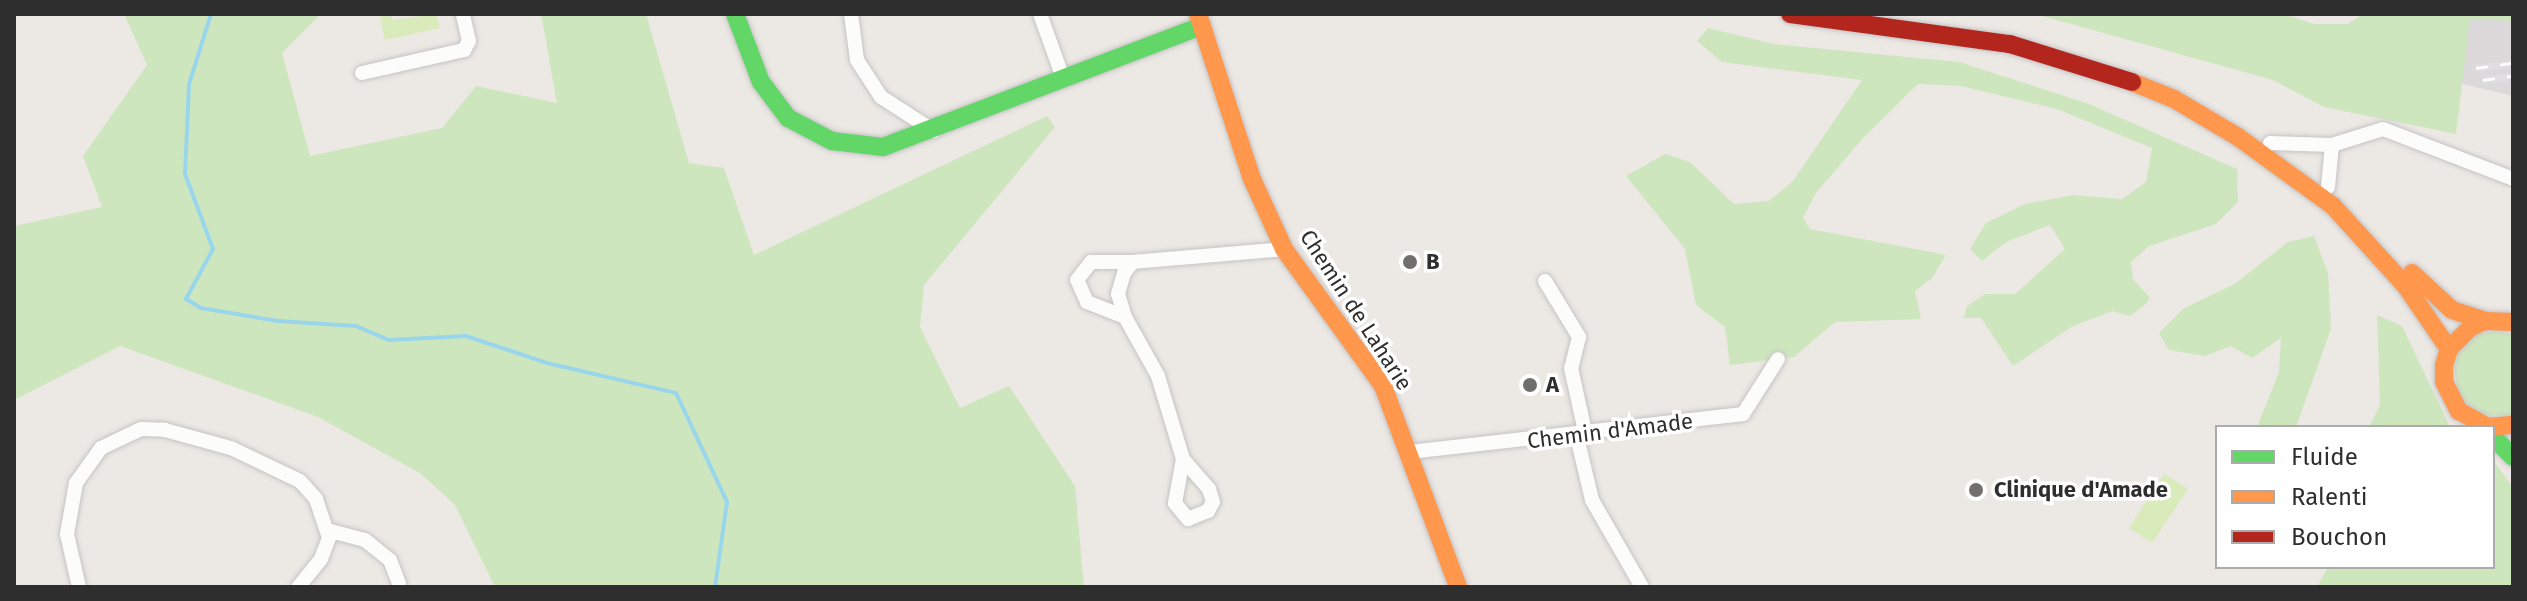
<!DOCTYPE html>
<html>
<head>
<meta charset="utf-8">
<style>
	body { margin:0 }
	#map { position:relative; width:2527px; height:601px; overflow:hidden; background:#ece8e4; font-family:"Fira Sans",sans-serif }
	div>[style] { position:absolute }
	.industrial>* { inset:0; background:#dcd9db }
	.green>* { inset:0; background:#cee6be }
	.pitch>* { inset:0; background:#d9eabb }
	.stream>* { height:4px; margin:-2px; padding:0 2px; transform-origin:2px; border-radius:2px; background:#99d6ec }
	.roads { filter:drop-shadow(0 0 2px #c5c4c5) drop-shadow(0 0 2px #c5c4c5) }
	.street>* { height:14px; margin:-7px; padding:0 7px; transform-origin:7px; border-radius:7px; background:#fcfcfb }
	.fast>* { height:18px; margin:-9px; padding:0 9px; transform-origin:9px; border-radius:9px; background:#63d668 }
	.slow>* { height:18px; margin:-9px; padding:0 9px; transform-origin:9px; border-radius:9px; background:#ff974d }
	.jam>* { height:18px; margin:-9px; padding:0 9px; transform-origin:9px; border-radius:9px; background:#b3261e }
	.rail>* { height:7px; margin-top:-3.5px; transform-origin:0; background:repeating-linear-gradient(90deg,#fff 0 12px,#dfdfe1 0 24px); box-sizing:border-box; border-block:2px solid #dfdfe1 }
	.dots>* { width:22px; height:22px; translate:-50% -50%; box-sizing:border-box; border:4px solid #fff; border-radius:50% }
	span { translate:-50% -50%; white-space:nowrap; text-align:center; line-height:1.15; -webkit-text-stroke:7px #fff; paint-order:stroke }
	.poi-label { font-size:22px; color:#2e2e2e; font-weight:700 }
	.left { translate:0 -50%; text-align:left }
	.street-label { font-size:22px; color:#2e2e2e }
	.frame { position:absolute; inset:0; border:16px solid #2e2e2e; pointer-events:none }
	.legend { position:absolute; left:2215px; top:425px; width:280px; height:144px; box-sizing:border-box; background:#fff; border:2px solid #ababab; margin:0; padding:10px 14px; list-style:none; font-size:24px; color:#2e2e2e }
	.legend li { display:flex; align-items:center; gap:16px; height:40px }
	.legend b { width:40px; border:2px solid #ababab }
</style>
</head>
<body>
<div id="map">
	<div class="industrial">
		<i style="clip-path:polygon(2452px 14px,2513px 14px,2513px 96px,2458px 83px)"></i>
	</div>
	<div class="green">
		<i style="clip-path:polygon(124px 14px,321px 14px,282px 53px,310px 156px,442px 128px,476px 86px,557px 103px,541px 14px,646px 14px,689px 163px,724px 168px,754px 255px,1047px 116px,1055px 127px,924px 285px,920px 327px,960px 408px,1009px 386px,1075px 486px,1084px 587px,495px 587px,455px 505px,420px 473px,318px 417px,120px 346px,14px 400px,14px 226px,102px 207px,83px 156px,147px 65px)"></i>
		<i style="clip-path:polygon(2035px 14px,2284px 14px,2314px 24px,2348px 24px,2363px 14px,2513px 14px,2513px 21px,2470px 19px,2456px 134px,2324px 107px,2273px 80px)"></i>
		<i style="clip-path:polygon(1708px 28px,1774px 44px,1959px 62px,2089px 104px,2237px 169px,2238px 202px,2216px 224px,2149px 246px,2131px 262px,2133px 279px,2150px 298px,2145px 305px,2130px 316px,2112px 311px,2073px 326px,2013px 366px,1981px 318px,1964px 318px,1967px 306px,1985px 294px,2015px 294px,2065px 249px,2050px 225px,2006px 242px,1982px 261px,1970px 249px,1986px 223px,2025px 204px,2073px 195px,2122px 199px,2146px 182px,2152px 148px,2057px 109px,1961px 86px,1918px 84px,1864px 137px,1816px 193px,1803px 218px,1810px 229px,1946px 255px,1932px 278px,1915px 291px,1921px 319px,1835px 322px,1794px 357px,1730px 365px,1725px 327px,1696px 305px,1685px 249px,1626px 176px,1665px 154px,1690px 162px,1734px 204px,1769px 201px,1793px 181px,1862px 80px,1722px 62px,1697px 41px)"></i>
		<i style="clip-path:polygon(2314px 236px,2328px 273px,2331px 329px,2296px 427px,2257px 427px,2279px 372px,2281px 338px,2252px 358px,2231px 346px,2205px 356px,2169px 350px,2159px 333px,2183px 309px,2236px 283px,2288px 242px)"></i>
		<i style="clip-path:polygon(2377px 315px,2402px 326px,2450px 427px,2369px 427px,2380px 405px)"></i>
		<i style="clip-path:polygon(2493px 331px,2513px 334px,2513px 415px,2480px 415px,2459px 396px,2454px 367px,2458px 354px,2478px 334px)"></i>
		<i style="clip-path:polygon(2493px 460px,2513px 487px,2513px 587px,2317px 587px,2328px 567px,2493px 567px)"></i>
	</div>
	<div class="pitch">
		<i style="clip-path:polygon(391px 14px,392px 20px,436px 14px,440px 28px,385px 40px,380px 17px)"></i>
		<i style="clip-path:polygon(2164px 474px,2188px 489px,2152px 543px,2129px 528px)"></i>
	</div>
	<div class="stream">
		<i style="left:211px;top:14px;width:73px;rotate:107.4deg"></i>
		<i style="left:189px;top:84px;width:90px;rotate:92.5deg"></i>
		<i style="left:185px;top:174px;width:80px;rotate:69.5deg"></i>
		<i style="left:213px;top:249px;width:57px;rotate:118.4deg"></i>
		<i style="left:186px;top:299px;width:17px;rotate:31deg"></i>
		<i style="left:201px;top:308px;width:78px;rotate:9.6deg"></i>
		<i style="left:278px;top:321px;width:78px;rotate:3.7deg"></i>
		<i style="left:356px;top:326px;width:36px;rotate:23deg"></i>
		<i style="left:389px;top:340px;width:77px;rotate:-3deg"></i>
		<i style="left:466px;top:336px;width:85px;rotate:18.4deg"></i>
		<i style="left:547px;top:363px;width:132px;rotate:13.1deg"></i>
		<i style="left:676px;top:393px;width:120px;rotate:64.9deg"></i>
		<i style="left:727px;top:502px;width:86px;rotate:98deg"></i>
	</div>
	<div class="roads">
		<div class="street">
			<i style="left:851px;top:14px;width:46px;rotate:82.6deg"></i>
			<i style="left:857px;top:60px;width:44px;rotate:57deg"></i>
			<i style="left:881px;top:97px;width:63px;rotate:32.7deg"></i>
			<i style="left:1040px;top:14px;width:68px;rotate:70.2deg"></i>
			<i style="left:362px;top:73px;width:105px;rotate:-12.7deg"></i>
			<i style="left:464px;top:50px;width:10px;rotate:-61deg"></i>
			<i style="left:469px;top:41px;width:28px;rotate:-103deg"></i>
			<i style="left:2270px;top:143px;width:62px;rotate:1.8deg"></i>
			<i style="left:2332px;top:145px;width:53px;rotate:-17.4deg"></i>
			<i style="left:2383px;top:129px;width:139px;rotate:21deg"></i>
			<i style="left:2328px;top:187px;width:42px;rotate:-84.6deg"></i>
			<i style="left:1545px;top:281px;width:66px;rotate:58.7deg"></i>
			<i style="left:1579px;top:337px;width:32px;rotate:104deg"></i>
			<i style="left:1571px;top:368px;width:70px;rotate:77.6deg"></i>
			<i style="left:1125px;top:317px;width:41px;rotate:-158.5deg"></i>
			<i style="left:1087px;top:302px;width:24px;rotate:-114deg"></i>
			<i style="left:1077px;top:280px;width:23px;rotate:-52deg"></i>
			<i style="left:1091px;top:262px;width:42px"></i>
			<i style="left:1577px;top:437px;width:65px;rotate:76.6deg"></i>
			<i style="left:1592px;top:500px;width:100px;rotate:60.1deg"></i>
			<i style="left:1410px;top:452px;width:335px;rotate:-6.5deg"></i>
			<i style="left:1743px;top:414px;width:65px;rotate:-57.5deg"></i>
			<i style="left:1183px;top:459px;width:45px;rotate:100.3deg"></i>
			<i style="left:1175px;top:503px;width:21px;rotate:51deg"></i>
			<i style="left:1188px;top:519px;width:22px;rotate:-22deg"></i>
			<i style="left:1208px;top:511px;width:10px;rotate:-61deg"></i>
			<i style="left:1213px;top:502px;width:14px;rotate:-107deg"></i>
			<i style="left:1209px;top:489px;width:40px;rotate:-131deg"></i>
			<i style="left:1183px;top:459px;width:87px;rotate:-106.8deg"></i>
			<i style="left:1158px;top:376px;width:68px;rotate:-119.2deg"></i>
			<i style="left:1125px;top:317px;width:24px;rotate:-107deg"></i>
			<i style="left:1118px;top:294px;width:22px;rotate:-74deg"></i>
			<i style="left:1124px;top:273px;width:14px;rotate:-51deg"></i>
			<i style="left:1133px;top:262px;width:152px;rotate:-4.9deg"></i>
			<i style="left:327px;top:530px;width:39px;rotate:15deg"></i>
			<i style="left:365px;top:540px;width:32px;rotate:39deg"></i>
			<i style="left:390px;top:560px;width:26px;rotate:69deg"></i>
			<i style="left:79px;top:587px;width:54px;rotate:-102.8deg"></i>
			<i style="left:67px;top:534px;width:52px;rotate:-80deg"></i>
			<i style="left:76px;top:483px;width:43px;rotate:-54.5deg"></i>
			<i style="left:101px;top:448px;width:44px;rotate:-25.4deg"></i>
			<i style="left:141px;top:429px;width:24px;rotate:2deg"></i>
			<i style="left:165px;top:430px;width:68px;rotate:15.3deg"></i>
			<i style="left:231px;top:448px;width:76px;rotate:25.6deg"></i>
			<i style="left:300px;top:481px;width:24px;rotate:48deg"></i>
			<i style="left:316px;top:499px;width:41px;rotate:71.6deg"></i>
			<i style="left:329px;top:538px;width:22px;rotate:111deg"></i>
			<i style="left:321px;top:559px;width:36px;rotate:129deg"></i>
		</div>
		<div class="fast">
			<i style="left:735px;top:14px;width:73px;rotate:69.1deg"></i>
			<i style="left:761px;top:82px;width:45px;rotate:53.1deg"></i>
			<i style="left:788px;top:118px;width:50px;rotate:27.6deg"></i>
			<i style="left:832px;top:141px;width:51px;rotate:6.7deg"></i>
			<i style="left:883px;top:147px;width:341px;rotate:-20.8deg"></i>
			<i style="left:2493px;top:437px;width:28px;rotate:45deg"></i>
		</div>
		<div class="slow">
			<i style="left:1198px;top:14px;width:174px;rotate:71.9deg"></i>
			<i style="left:1252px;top:179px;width:77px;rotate:65.4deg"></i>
			<i style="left:1284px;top:249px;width:169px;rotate:54.1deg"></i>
			<i style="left:1383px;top:386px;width:215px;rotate:69.5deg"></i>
			<i style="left:2132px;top:82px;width:45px;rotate:22deg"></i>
			<i style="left:2174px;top:99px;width:74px;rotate:30.7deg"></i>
			<i style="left:2238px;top:137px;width:117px;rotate:36deg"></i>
			<i style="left:2333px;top:206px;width:107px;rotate:47.7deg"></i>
			<i style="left:2405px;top:285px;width:78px;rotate:55.5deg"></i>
			<i style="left:2412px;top:273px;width:54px;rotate:42.8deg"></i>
			<i style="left:2452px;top:310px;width:35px;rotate:18deg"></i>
			<i style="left:2513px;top:322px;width:28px;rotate:-178deg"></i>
			<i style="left:2485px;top:321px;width:15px;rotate:157deg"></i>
			<i style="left:2471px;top:327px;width:31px;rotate:135deg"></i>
			<i style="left:2449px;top:349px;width:17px;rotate:107deg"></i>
			<i style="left:2444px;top:365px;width:17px;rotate:90deg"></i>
			<i style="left:2444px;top:382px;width:33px;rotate:63deg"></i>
			<i style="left:2459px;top:411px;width:33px;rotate:29deg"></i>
			<i style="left:2488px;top:427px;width:25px;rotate:-5deg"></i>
		</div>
		<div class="jam">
			<i style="left:1790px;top:14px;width:222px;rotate:7.8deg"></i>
			<i style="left:2010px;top:44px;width:128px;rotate:17.3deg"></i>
		</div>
	</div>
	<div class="rail">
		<i style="left:2476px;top:68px;width:37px;rotate:-8deg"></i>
		<i style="left:2483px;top:80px;width:30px;rotate:-8deg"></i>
	</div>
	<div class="dots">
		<i style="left:1410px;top:262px;background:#706f6e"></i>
		<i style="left:1530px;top:385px;background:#706f6e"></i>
		<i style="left:1976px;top:490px;background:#706f6e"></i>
	</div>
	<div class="poi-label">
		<span class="left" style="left:1426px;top:262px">B</span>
		<span class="left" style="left:1546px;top:385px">A</span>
		<span class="left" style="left:1994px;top:490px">Clinique d'Amade</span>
	</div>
	<div class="street-label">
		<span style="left:1356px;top:310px;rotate:57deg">Chemin de Laharie</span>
		<span style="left:1610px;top:431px;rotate:-7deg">Chemin d'Amade</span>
	</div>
	<div class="frame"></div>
	<ul class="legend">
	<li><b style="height:10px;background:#63d668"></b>Fluide</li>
	<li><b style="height:10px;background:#ff974d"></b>Ralenti</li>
	<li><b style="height:10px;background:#b3261e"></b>Bouchon</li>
	</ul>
</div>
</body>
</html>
